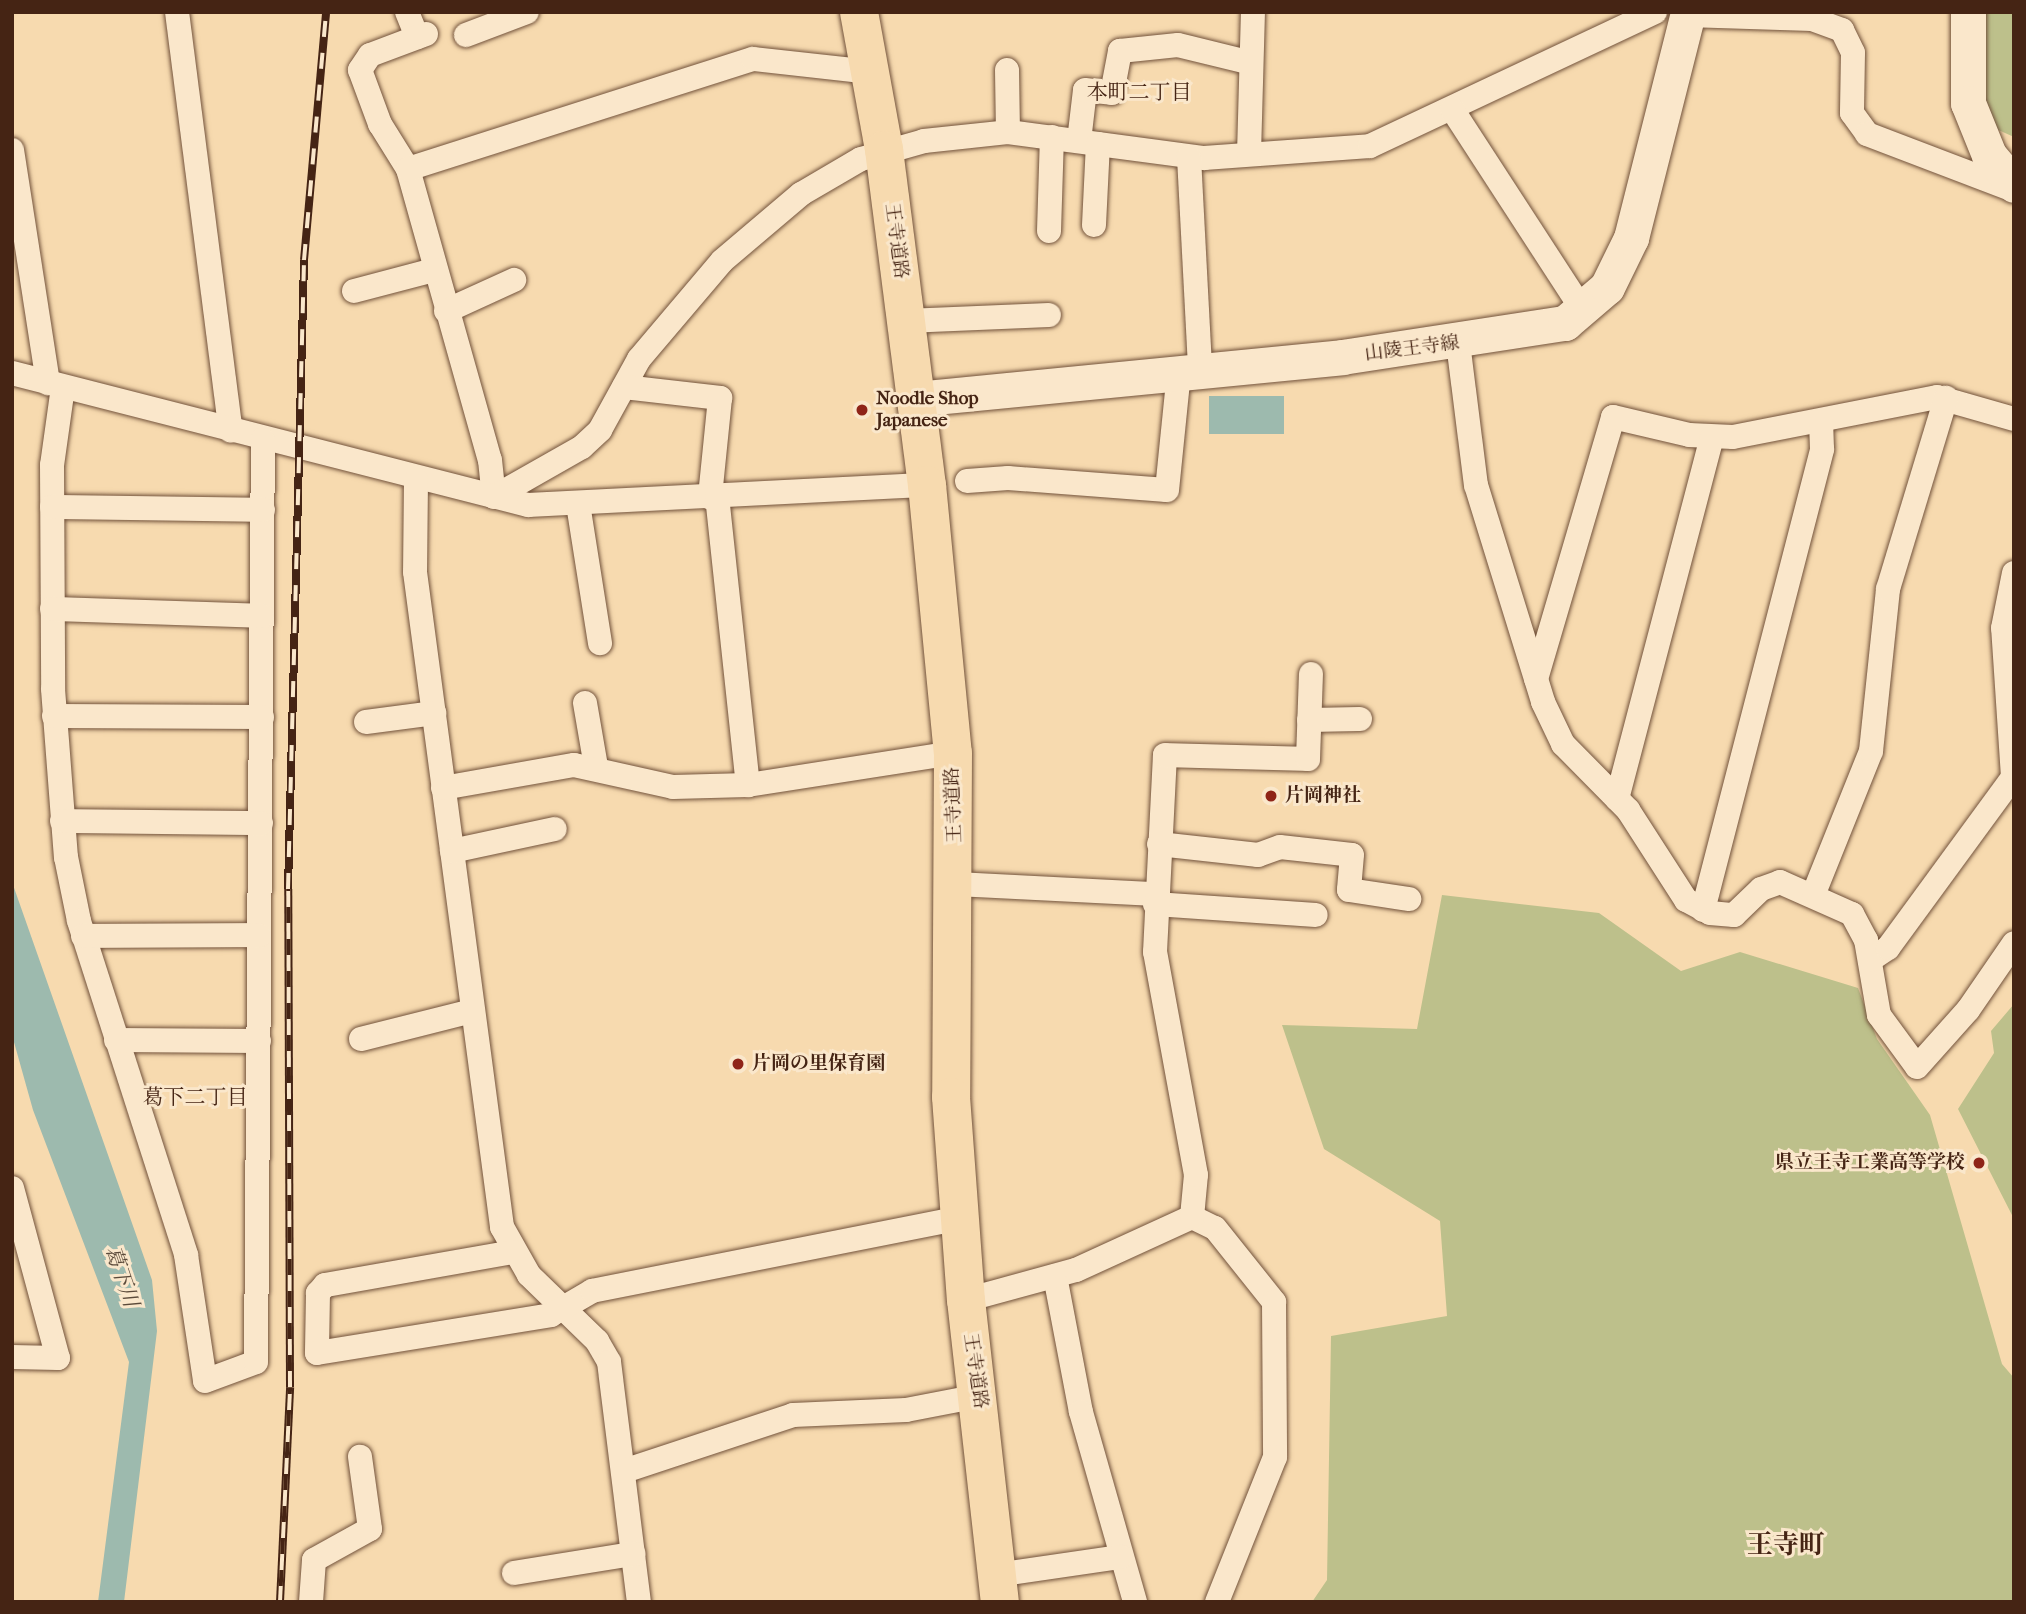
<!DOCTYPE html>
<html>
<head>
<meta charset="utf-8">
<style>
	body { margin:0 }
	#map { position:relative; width:2026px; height:1614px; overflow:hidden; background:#f7daaf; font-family:"IM FELL French Canon","Noto Serif JP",serif }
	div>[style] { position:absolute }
	.green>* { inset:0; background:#bdc08b }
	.water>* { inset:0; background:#9dbaae }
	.roads { filter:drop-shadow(0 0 2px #72523b) drop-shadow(0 0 2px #72523b) }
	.minor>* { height:24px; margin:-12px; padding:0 12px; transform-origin:12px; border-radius:12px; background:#fae7cb }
	.secondary>* { height:35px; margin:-17.5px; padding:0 17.5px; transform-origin:17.5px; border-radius:17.5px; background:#fae7cb }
	.trunk>* { height:38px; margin:-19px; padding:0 19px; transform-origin:19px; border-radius:19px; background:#f7daaf }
	.rail>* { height:8px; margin-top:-4px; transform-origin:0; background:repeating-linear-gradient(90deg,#fae7cb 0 16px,#452414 0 32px); box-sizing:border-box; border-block:2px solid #452414 }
	.dots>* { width:19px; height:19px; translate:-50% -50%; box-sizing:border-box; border:4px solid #fae7cb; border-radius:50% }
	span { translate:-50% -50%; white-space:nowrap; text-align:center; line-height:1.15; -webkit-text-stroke:6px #fae7cb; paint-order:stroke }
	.street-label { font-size:19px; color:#452414 }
	.poi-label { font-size:19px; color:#452414; font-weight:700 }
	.left { translate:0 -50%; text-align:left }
	.right { translate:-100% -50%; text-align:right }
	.neighbourhood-label { font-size:21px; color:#452414 }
	.water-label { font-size:21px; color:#5b4a3a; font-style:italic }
	.district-label { font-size:26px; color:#452414; font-weight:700 }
	.frame { position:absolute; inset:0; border:14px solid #452414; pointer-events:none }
</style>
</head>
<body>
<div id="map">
	<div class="green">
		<i style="clip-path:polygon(1977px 12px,2014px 12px,2014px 137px,1985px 124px)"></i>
		<i style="clip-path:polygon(1442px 895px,1599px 913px,1681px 971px,1740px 952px,1858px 988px,1877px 1039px,1930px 1115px,2002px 1364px,2014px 1378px,2014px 1602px,1312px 1602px,1327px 1580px,1331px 1336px,1447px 1316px,1440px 1221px,1324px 1149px,1282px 1025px,1417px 1029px)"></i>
		<i style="clip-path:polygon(2014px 1004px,2014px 1219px,1958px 1109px,1994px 1053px,1991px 1031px)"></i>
	</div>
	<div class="water">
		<i style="clip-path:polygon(1209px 396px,1284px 396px,1284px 434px,1209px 434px)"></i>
		<i style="clip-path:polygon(12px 882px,152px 1280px,157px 1331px,124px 1602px,98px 1602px,129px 1362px,33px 1110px,12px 1035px)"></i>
	</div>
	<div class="roads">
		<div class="minor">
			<i style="left:177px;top:12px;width:422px;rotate:82.7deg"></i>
			<i style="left:407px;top:12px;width:27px;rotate:68deg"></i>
			<i style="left:1687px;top:15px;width:125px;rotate:1.8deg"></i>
			<i style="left:1812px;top:19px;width:32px;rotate:20deg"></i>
			<i style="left:1842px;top:30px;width:25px;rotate:64deg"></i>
			<i style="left:1853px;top:53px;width:60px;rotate:91deg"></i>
			<i style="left:1852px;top:113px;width:26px;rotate:54deg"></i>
			<i style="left:1867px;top:134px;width:157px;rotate:20.9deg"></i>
			<i style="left:426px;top:34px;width:60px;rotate:159.4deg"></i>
			<i style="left:370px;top:55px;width:18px;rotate:124deg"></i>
			<i style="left:360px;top:70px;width:58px;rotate:69.7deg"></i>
			<i style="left:380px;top:124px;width:53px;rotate:58.1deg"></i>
			<i style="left:408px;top:169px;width:302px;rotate:74.3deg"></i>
			<i style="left:490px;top:460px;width:37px;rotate:84deg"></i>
			<i style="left:494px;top:497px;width:101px;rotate:-29.6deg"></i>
			<i style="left:582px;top:447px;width:25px;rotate:-43deg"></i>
			<i style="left:600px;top:430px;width:81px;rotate:-61.2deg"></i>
			<i style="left:639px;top:359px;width:128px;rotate:-49.7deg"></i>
			<i style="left:722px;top:261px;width:104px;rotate:-40.3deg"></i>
			<i style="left:801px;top:194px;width:69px;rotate:-30.3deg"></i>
			<i style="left:861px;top:159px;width:66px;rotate:-15.9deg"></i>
			<i style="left:924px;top:141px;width:84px;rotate:-6.1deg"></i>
			<i style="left:1008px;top:132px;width:198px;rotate:7.6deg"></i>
			<i style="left:1204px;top:158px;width:166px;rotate:-4.1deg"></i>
			<i style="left:1370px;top:146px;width:315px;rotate:-25.2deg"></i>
			<i style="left:466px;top:35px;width:65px;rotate:-20.7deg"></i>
			<i style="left:1007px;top:70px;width:62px;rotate:89.1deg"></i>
			<i style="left:1452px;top:109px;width:242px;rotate:57deg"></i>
			<i style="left:1079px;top:141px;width:51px;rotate:-83.3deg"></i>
			<i style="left:1085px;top:90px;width:27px;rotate:6deg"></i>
			<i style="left:1112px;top:93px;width:43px;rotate:-79.2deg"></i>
			<i style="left:1120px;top:51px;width:58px;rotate:-5.9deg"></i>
			<i style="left:1178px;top:45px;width:71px;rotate:13.8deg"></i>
			<i style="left:12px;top:150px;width:236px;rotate:81.2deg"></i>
			<i style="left:1249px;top:154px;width:142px;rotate:-88.4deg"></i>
			<i style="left:1189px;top:157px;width:212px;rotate:87deg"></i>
			<i style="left:408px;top:169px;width:362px;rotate:-17.7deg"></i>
			<i style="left:753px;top:59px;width:118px;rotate:6.3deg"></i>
			<i style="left:1094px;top:225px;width:81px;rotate:-87.2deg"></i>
			<i style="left:1049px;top:231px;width:94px;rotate:-88.2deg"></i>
			<i style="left:354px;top:291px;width:83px;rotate:-14.7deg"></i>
			<i style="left:446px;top:311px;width:75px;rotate:-24.5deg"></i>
			<i style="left:906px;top:321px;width:143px;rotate:-2.4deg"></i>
			<i style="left:1458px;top:343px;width:143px;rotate:82.8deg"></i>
			<i style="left:1476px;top:485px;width:227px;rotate:72.8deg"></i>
			<i style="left:1543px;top:702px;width:47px;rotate:64.5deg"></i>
			<i style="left:1563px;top:744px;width:93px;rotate:45.4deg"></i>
			<i style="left:1628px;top:810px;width:107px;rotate:57.2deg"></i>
			<i style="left:1686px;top:900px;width:27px;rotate:28deg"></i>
			<i style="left:1710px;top:913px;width:24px;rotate:5deg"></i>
			<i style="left:1734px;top:915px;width:37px;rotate:-44deg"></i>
			<i style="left:1761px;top:889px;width:20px;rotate:-20deg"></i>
			<i style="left:1780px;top:882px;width:79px;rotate:24deg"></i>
			<i style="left:1852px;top:914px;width:30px;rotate:62deg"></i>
			<i style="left:1866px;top:940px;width:76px;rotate:80.2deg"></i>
			<i style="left:1879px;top:1015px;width:64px;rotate:53.8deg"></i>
			<i style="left:1917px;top:1067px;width:76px;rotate:-48.2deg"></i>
			<i style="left:1968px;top:1010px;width:81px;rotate:-55.5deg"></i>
			<i style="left:12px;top:373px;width:533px;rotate:14.35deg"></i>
			<i style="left:528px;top:505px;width:400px;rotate:-2.9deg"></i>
			<i style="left:63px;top:387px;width:79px;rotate:98deg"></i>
			<i style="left:52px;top:465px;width:224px;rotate:89.7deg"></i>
			<i style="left:53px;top:689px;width:169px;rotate:85.6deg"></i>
			<i style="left:66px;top:857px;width:65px;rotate:78.5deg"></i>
			<i style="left:79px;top:921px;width:351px;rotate:72.2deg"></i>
			<i style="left:186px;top:1255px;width:127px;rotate:81.4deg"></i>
			<i style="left:205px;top:1381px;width:54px;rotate:-20.4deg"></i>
			<i style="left:256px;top:1362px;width:922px;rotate:-89.57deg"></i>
			<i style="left:624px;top:387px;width:97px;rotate:6.5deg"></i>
			<i style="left:720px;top:398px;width:100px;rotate:95.8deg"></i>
			<i style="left:416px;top:480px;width:92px;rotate:90.6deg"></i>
			<i style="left:415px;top:572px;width:661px;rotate:82.43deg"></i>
			<i style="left:502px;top:1227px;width:55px;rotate:60.6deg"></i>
			<i style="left:529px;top:1275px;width:95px;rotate:44.1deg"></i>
			<i style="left:597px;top:1341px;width:24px;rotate:60deg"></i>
			<i style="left:609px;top:1362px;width:242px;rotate:82.9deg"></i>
			<i style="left:967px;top:481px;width:41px;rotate:-4.2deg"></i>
			<i style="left:1008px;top:478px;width:159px;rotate:4.3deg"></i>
			<i style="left:1167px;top:490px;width:120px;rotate:-84.2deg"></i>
			<i style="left:717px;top:496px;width:291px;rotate:83.9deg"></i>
			<i style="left:578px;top:504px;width:141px;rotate:81deg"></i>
			<i style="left:52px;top:507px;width:211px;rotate:0.8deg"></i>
			<i style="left:52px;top:609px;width:210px;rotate:1.9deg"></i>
			<i style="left:1536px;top:679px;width:273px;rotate:-73.6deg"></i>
			<i style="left:1613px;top:417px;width:78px;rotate:13.3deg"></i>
			<i style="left:1689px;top:435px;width:44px;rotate:2.6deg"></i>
			<i style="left:1733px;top:437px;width:208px;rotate:-11.1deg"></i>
			<i style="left:1937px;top:397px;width:80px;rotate:15.9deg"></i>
			<i style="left:585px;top:703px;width:65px;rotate:80.2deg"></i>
			<i style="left:54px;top:716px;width:208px;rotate:0.3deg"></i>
			<i style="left:1309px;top:720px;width:51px;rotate:-1.1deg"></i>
			<i style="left:366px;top:722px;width:69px;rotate:-7.5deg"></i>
			<i style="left:443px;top:788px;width:133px;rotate:-10deg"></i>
			<i style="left:574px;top:765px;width:101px;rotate:12.5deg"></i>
			<i style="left:673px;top:787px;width:75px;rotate:-1.5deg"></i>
			<i style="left:748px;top:785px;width:207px;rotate:-8.9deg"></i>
			<i style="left:1617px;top:799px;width:373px;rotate:-75.3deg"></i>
			<i style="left:62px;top:821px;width:199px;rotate:0.6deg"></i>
			<i style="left:1159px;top:844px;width:100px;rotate:6.3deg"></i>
			<i style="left:1258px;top:855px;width:23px;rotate:-20deg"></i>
			<i style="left:1280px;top:847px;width:72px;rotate:6.3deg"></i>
			<i style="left:1352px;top:855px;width:35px;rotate:95deg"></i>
			<i style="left:1349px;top:890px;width:61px;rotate:8.5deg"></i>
			<i style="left:452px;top:851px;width:105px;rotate:-12.1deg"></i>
			<i style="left:956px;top:884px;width:200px;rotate:2.9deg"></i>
			<i style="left:1814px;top:893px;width:153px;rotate:-68.1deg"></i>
			<i style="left:1871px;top:751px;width:163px;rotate:-84deg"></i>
			<i style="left:1888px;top:589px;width:200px;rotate:-73.1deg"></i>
			<i style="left:1155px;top:904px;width:161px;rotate:3.9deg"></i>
			<i style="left:1703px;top:910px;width:476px;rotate:-75.5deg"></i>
			<i style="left:1822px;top:449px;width:25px;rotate:-92deg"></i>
			<i style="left:83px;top:936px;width:176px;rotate:-0.3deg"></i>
			<i style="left:1870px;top:960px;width:22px;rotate:-34deg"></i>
			<i style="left:1888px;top:948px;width:212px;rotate:-53.8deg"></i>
			<i style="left:2013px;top:777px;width:149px;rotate:-93.8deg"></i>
			<i style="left:2003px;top:628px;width:56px;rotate:-78.7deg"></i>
			<i style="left:361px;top:1039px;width:114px;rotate:-14.2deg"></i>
			<i style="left:116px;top:1040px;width:143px;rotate:0.4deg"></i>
			<i style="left:12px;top:1188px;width:176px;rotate:74.9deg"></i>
			<i style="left:58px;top:1358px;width:46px;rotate:-178.8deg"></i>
			<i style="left:1192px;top:1217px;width:25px;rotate:26deg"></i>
			<i style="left:1215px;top:1228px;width:95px;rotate:51.4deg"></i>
			<i style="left:1274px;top:1302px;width:155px;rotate:89.6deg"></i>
			<i style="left:1275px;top:1457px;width:156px;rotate:111.8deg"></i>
			<i style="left:513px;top:1252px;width:191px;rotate:170deg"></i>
			<i style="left:325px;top:1285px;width:11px;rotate:131deg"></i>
			<i style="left:318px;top:1293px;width:60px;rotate:91deg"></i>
			<i style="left:317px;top:1353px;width:237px;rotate:-9.2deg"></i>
			<i style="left:551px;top:1315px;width:48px;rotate:-30.3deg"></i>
			<i style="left:592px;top:1291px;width:376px;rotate:-11.2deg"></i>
			<i style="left:1055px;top:1276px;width:138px;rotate:79.2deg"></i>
			<i style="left:1081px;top:1412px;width:198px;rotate:74.1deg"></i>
			<i style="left:966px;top:1300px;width:114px;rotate:-15.3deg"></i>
			<i style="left:1076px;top:1270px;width:128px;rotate:-24.6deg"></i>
			<i style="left:1192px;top:1217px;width:42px;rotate:-84.6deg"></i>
			<i style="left:1196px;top:1175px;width:227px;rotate:-100.4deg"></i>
			<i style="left:1155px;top:952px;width:197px;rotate:-87.1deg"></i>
			<i style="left:1165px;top:755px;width:143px;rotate:1.6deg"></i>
			<i style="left:1308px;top:759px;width:85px;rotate:-88deg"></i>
			<i style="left:624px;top:1471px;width:178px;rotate:-18.3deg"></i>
			<i style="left:793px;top:1415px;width:113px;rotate:-2.5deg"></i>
			<i style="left:906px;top:1410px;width:74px;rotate:-10.9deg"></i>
			<i style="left:514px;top:1573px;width:121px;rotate:-9.1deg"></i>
			<i style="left:997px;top:1575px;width:125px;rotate:-8.3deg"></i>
			<i style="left:311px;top:1602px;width:42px;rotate:-85.9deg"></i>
			<i style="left:314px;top:1560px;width:64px;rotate:-29deg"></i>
			<i style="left:370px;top:1529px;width:73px;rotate:-97.9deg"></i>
		</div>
		<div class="secondary">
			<i style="left:1968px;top:12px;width:91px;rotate:90deg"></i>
			<i style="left:1968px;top:103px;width:56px;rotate:68deg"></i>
			<i style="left:1989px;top:155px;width:39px;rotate:50deg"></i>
			<i style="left:916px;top:399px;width:428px;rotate:-5.6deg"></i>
			<i style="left:1342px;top:357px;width:226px;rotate:-8.7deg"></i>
			<i style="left:1565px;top:323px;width:55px;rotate:-40.6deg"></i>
			<i style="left:1607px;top:287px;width:55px;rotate:-63.9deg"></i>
			<i style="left:1631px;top:238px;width:233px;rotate:-75.8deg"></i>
		</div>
		<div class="trunk">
			<i style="left:859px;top:12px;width:140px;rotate:79.7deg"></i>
			<i style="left:884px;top:150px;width:338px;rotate:82.7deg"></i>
			<i style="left:927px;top:485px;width:269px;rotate:84.5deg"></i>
			<i style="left:953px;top:753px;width:344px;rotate:90.3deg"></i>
			<i style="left:951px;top:1097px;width:204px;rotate:85.8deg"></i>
			<i style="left:966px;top:1300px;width:304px;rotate:83.6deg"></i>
		</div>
	</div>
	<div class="rail">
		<i style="left:280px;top:1602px;width:215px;rotate:-87.3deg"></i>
		<i style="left:290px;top:1387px;width:498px;rotate:-90.2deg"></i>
		<i style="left:288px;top:889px;width:629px;rotate:-88.54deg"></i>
		<i style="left:304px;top:260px;width:249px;rotate:-84.9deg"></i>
	</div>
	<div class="dots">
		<i style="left:862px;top:410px;background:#8f2418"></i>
		<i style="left:1271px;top:796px;background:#8f2418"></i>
		<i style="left:738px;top:1064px;background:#8f2418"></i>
		<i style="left:1979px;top:1163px;background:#8f2418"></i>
	</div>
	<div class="street-label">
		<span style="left:896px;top:241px;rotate:83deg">王寺道路</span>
		<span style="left:1412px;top:349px;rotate:-7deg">山陵王寺線</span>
		<span style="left:954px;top:805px;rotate:-92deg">王寺道路</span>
		<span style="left:975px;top:1371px;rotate:82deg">王寺道路</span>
	</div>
	<div class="poi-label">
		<span class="left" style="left:876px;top:410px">Noodle Shop<br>Japanese</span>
		<span class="left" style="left:1285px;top:796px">片岡神社</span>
		<span class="left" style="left:752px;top:1064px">片岡の里保育園</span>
		<span class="right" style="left:1965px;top:1163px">県立王寺工業高等学校</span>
	</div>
	<div class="neighbourhood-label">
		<span style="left:1139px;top:92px">本町二丁目</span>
		<span style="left:195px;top:1097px">葛下二丁目</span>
	</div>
	<div class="water-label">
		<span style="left:122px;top:1276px;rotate:71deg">葛下川</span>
	</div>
	<div class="district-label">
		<span style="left:1786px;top:1545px">王寺町</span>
	</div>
	<div class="frame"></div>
</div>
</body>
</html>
